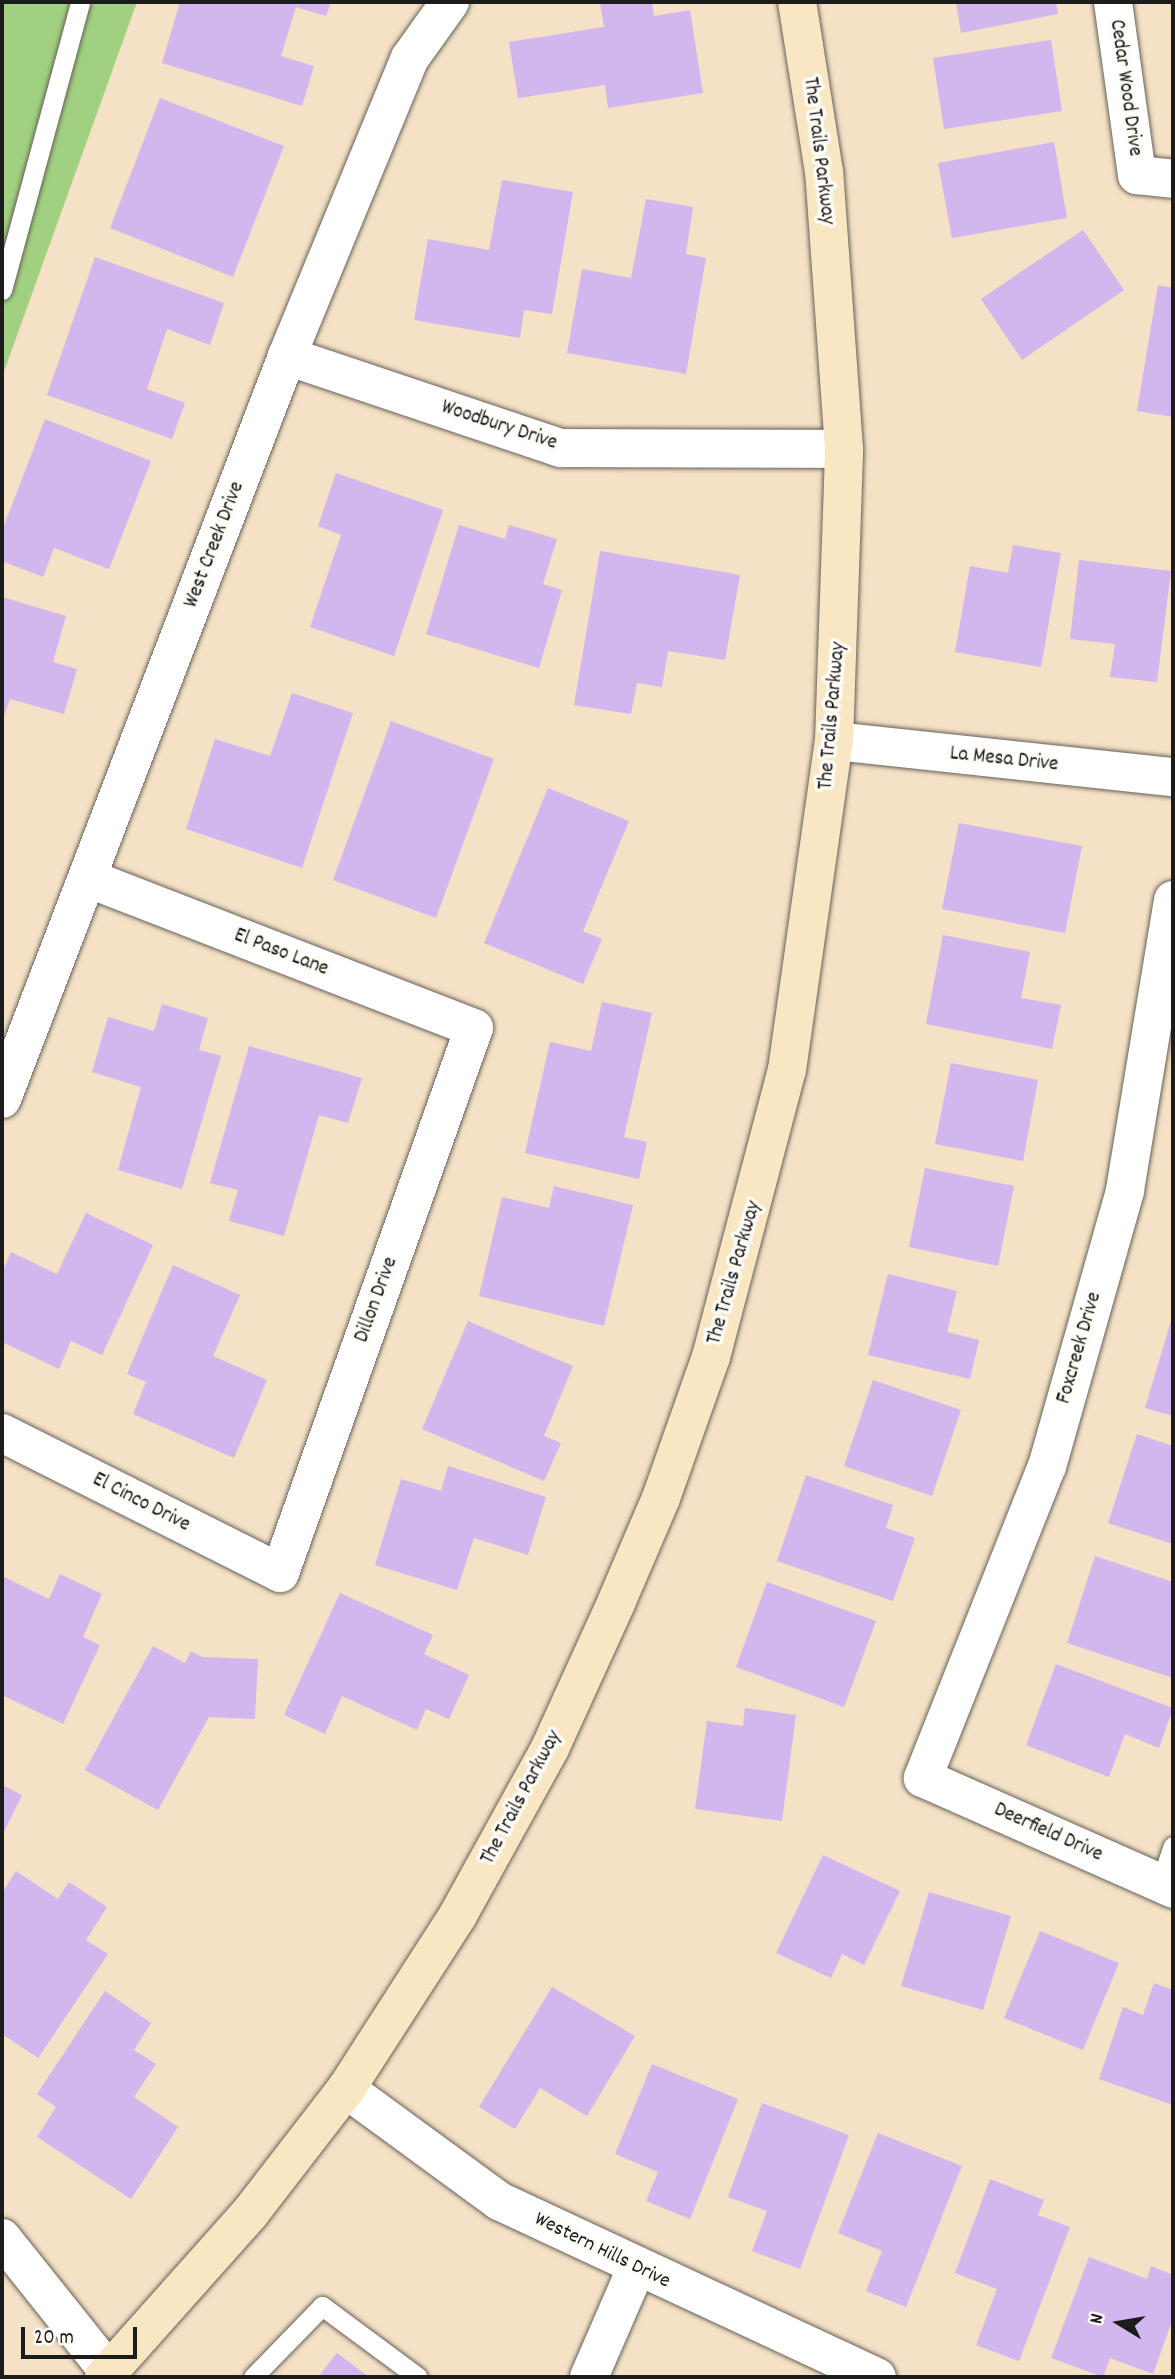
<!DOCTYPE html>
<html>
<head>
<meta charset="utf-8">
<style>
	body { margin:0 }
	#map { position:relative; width:1175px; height:2379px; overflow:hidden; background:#f4e1c6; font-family:Dekko,sans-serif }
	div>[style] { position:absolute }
	.green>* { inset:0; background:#a1d180 }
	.building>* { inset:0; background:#d2b6ee }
	.roads { filter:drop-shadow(0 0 2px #686158) drop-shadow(0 0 2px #686158) }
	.lane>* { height:19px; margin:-9.5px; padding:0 9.5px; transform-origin:9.5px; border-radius:9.5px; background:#fff }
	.street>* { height:38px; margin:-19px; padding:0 19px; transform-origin:19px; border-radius:19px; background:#fff }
	.secondary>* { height:38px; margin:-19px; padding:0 19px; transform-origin:19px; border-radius:19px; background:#f9e7c3 }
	span { translate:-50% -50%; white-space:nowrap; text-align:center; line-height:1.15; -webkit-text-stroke:7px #fdfcf7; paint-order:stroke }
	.street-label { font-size:21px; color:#1c1c1c }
	.frame { position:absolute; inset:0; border:4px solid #1c1c1c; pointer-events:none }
	.north { position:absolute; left:1084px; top:2288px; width:70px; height:70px; -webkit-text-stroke:5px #fdfcf7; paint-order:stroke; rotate:281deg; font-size:19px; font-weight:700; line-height:28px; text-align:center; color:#1c1c1c }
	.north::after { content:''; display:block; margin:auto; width:24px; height:32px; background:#1c1c1c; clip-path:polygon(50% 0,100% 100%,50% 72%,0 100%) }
	.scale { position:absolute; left:21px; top:2327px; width:116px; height:32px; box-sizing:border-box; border:4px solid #1c1c1c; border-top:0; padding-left:9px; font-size:21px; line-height:24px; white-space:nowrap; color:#1c1c1c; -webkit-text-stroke:5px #fdfcf7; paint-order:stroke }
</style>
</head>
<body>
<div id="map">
	<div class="green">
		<i style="clip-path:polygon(2px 2px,137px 2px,2px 377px)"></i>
	</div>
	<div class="building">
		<i style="clip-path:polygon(180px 2px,331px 2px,326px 16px,296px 7px,281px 56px,314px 66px,302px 106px,162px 63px)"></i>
		<i style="clip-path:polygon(600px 2px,652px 2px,654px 16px,690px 10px,703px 93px,608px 108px,605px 85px,518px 98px,509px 42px,604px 27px)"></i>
		<i style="clip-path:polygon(956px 2px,1056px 2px,1058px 14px,961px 33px)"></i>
		<i style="clip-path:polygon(1051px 40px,1062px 111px,944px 129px,933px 58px)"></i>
		<i style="clip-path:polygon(160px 98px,284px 146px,233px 277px,110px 228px)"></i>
		<i style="clip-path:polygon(1054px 142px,1067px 218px,952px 238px,938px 163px)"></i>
		<i style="clip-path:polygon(502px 180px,573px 192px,552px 314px,524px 310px,520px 338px,414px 320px,428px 239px,489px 250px)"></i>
		<i style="clip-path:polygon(646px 199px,693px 207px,686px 254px,706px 258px,686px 374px,567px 353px,582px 269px,631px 278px)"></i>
		<i style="clip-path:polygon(1083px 230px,1124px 290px,1022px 360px,981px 299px)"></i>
		<i style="clip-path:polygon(95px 257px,224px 303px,210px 345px,167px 329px,147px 389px,185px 403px,172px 439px,47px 395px)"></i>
		<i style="clip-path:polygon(1158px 285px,1173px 288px,1173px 417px,1137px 411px)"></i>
		<i style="clip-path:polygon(45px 419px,151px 461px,109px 569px,54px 548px,43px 577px,2px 561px,2px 531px)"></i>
		<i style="clip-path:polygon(336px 473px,443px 510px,394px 656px,310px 627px,341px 535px,318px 526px)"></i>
		<i style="clip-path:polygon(459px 525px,505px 539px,509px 525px,557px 539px,543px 584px,562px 590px,539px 668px,426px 634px)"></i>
		<i style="clip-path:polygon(1013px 545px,1061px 553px,1041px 667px,955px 652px,970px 566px,1008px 573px)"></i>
		<i style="clip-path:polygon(600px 551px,740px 575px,725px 660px,668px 651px,662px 687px,637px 683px,631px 714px,574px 705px)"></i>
		<i style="clip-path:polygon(1079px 560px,1171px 571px,1157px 682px,1110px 677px,1115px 644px,1070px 639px)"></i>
		<i style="clip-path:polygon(2px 597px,66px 616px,53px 662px,77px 669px,64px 714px,10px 699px,2px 722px)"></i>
		<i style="clip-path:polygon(292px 693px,353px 713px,302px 868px,186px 829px,215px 739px,270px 756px)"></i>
		<i style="clip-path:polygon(391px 721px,494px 759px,436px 918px,333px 880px)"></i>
		<i style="clip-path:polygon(548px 788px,629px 821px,583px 931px,602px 939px,583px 984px,484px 943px)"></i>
		<i style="clip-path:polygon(959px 823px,1082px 846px,1065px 933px,942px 909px)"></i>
		<i style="clip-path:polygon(943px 935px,1030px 952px,1021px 998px,1061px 1005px,1052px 1049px,926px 1024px)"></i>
		<i style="clip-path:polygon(602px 1002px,652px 1013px,624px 1137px,647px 1142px,639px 1179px,525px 1153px,550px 1042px,591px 1051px)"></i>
		<i style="clip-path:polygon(162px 1004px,208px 1018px,199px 1050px,221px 1056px,182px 1189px,118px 1170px,141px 1087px,92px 1072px,108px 1017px,154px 1031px)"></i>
		<i style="clip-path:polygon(249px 1046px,362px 1078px,348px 1123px,319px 1115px,284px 1236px,229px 1221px,238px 1190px,210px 1183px)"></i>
		<i style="clip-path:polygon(951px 1063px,1038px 1080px,1023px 1161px,935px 1144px)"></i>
		<i style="clip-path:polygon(925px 1168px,1014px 1186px,998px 1266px,909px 1247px)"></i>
		<i style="clip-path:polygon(554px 1186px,633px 1205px,604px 1326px,479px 1296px,502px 1197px,549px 1208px)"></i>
		<i style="clip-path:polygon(86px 1213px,153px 1245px,102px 1355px,71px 1341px,59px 1369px,2px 1342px,2px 1273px,11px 1252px,57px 1274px)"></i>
		<i style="clip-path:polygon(173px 1265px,240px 1295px,213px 1356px,267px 1380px,234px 1458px,133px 1414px,146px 1382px,127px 1374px)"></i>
		<i style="clip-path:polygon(888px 1274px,957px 1291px,947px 1332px,979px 1340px,970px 1379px,868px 1355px)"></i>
		<i style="clip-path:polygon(1173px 1314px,1173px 1416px,1145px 1408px)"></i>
		<i style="clip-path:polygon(468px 1321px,573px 1366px,544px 1436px,561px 1443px,544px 1481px,422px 1429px)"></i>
		<i style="clip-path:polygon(873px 1380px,961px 1410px,932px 1496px,844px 1466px)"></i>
		<i style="clip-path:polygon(1137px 1434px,1173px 1446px,1173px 1544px,1108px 1523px)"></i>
		<i style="clip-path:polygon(448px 1466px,546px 1497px,528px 1555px,474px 1538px,457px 1590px,375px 1565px,401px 1479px,441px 1491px)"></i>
		<i style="clip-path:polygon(806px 1475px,893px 1505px,886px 1528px,915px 1538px,893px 1601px,777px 1561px)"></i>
		<i style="clip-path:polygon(1095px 1556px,1173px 1582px,1173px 1678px,1067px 1643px)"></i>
		<i style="clip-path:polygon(60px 1574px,102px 1594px,83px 1637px,100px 1645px,63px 1724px,2px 1695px,2px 1576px,49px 1599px)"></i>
		<i style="clip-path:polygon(767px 1582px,876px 1621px,844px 1707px,736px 1667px)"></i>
		<i style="clip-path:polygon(340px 1593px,433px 1635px,424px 1654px,469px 1675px,449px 1719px,426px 1709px,417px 1730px,342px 1696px,325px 1734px,284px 1715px)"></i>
		<i style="clip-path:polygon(153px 1646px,185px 1663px,191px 1651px,202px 1657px,258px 1659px,255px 1719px,209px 1717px,158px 1810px,85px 1770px)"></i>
		<i style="clip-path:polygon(1056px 1664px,1173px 1708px,1159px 1748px,1125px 1734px,1109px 1777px,1026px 1745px)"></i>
		<i style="clip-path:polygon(745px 1708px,796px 1715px,782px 1821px,695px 1809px,707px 1721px,743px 1726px)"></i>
		<i style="clip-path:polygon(2px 1785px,22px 1795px,2px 1836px)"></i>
		<i style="clip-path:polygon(823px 1855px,900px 1891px,864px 1965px,842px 1954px,831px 1978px,776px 1953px)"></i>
		<i style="clip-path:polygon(16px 1871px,58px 1899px,69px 1882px,107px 1907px,86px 1940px,108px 1954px,38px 2058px,2px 2034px,2px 1893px)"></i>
		<i style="clip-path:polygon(929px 1892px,1011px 1916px,983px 2010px,901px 1986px)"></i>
		<i style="clip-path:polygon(1040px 1931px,1119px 1963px,1083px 2050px,1004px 2018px)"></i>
		<i style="clip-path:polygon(1154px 1983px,1173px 1990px,1173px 2105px,1099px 2079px,1123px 2007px,1143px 2015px)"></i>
		<i style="clip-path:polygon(552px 1987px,635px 2036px,587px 2116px,540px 2088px,515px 2129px,479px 2107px)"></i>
		<i style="clip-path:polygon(105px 1991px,151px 2023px,134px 2050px,156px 2064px,134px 2097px,178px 2127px,131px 2199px,37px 2137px,56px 2107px,37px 2094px)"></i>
		<i style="clip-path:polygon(652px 2064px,738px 2099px,690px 2219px,646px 2201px,658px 2172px,615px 2154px)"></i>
		<i style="clip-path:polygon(762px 2103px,849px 2135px,800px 2269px,752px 2251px,767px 2211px,728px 2197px)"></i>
		<i style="clip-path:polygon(878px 2133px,962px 2166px,906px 2307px,866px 2291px,882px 2251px,838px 2233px)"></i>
		<i style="clip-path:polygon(990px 2179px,1044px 2200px,1038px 2215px,1070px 2227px,1019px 2361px,976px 2345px,997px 2289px,955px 2273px)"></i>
		<i style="clip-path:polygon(1089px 2257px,1147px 2279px,1151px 2266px,1173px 2275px,1173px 2318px,1153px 2374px,1110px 2358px,1103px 2377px,1051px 2358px)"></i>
		<i style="clip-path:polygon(337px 2353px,369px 2377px,318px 2377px)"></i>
	</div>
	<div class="roads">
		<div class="lane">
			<i style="left:2px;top:290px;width:298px;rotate:-74.8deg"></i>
			<i style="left:1160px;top:1883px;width:39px;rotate:-71deg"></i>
			<i style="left:253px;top:2377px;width:99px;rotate:-45.8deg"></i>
			<i style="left:322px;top:2306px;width:119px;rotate:36.5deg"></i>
		</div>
		<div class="street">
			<i style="left:1113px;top:2px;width:175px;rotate:82.1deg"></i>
			<i style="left:1137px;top:175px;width:36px;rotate:6deg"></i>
			<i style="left:287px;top:356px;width:289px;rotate:18.6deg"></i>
			<i style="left:561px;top:448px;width:283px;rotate:0.2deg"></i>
			<i style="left:834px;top:741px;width:341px;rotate:6.1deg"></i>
			<i style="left:1173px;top:900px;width:295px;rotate:99.4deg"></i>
			<i style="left:1125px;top:1191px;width:286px;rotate:105.8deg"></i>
			<i style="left:1047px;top:1466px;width:336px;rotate:111.7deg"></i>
			<i style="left:923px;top:1778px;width:274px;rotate:23.9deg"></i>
			<i style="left:2px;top:1099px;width:796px;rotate:-69.01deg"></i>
			<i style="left:287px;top:356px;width:322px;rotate:-67.6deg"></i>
			<i style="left:410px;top:58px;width:69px;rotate:-54.5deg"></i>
			<i style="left:2px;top:1433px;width:311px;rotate:26.7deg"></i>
			<i style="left:280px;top:1573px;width:578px;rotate:-70.41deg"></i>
			<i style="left:474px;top:1028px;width:414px;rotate:-158.8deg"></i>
			<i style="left:346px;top:2089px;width:190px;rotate:36.2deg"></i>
			<i style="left:499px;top:2201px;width:417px;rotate:25deg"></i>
			<i style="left:2px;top:2238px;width:171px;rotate:51.4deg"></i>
			<i style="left:589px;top:2377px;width:118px;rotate:-66.5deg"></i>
		</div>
		<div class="secondary">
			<i style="left:104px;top:2377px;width:220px;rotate:-48.3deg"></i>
			<i style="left:250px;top:2213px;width:157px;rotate:-52.3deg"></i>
			<i style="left:346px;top:2089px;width:207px;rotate:-57.2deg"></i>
			<i style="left:458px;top:1915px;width:191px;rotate:-61.1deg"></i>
			<i style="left:550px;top:1748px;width:159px;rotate:-65.5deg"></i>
			<i style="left:616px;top:1603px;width:114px;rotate:-66.8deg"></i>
			<i style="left:661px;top:1498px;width:150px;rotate:-70.5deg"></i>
			<i style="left:711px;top:1357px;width:297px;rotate:-75.2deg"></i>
			<i style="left:787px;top:1070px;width:332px;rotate:-81.9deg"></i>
			<i style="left:834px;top:741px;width:292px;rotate:-88deg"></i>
			<i style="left:844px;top:449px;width:278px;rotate:-94.1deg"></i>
			<i style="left:824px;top:172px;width:172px;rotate:-99deg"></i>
		</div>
	</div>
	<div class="street-label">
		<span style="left:1125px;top:88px;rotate:82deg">Cedar Wood Drive</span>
		<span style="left:818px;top:151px;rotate:83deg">The Trails Parkway</span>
		<span style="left:499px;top:426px;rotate:18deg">Woodbury Drive</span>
		<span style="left:215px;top:545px;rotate:-69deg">West Creek Drive</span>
		<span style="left:833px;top:716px;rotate:-85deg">The Trails Parkway</span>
		<span style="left:1004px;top:760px;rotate:6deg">La Mesa Drive</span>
		<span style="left:281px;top:953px;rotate:21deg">El Paso Lane</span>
		<span style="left:735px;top:1273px;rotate:-74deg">The Trails Parkway</span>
		<span style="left:377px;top:1300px;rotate:-70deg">Dillon Drive</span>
		<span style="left:1080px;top:1348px;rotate:-74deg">Foxcreek Drive</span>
		<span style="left:141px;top:1503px;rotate:27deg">El Cinco Drive</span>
		<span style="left:522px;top:1798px;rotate:-62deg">The Trails Parkway</span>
		<span style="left:1048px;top:1833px;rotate:24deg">Deerfield Drive</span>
		<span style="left:602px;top:2251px;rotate:26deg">Western Hills Drive</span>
	</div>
	<div class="frame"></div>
	<div class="north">N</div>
	<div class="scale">20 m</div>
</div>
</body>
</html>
